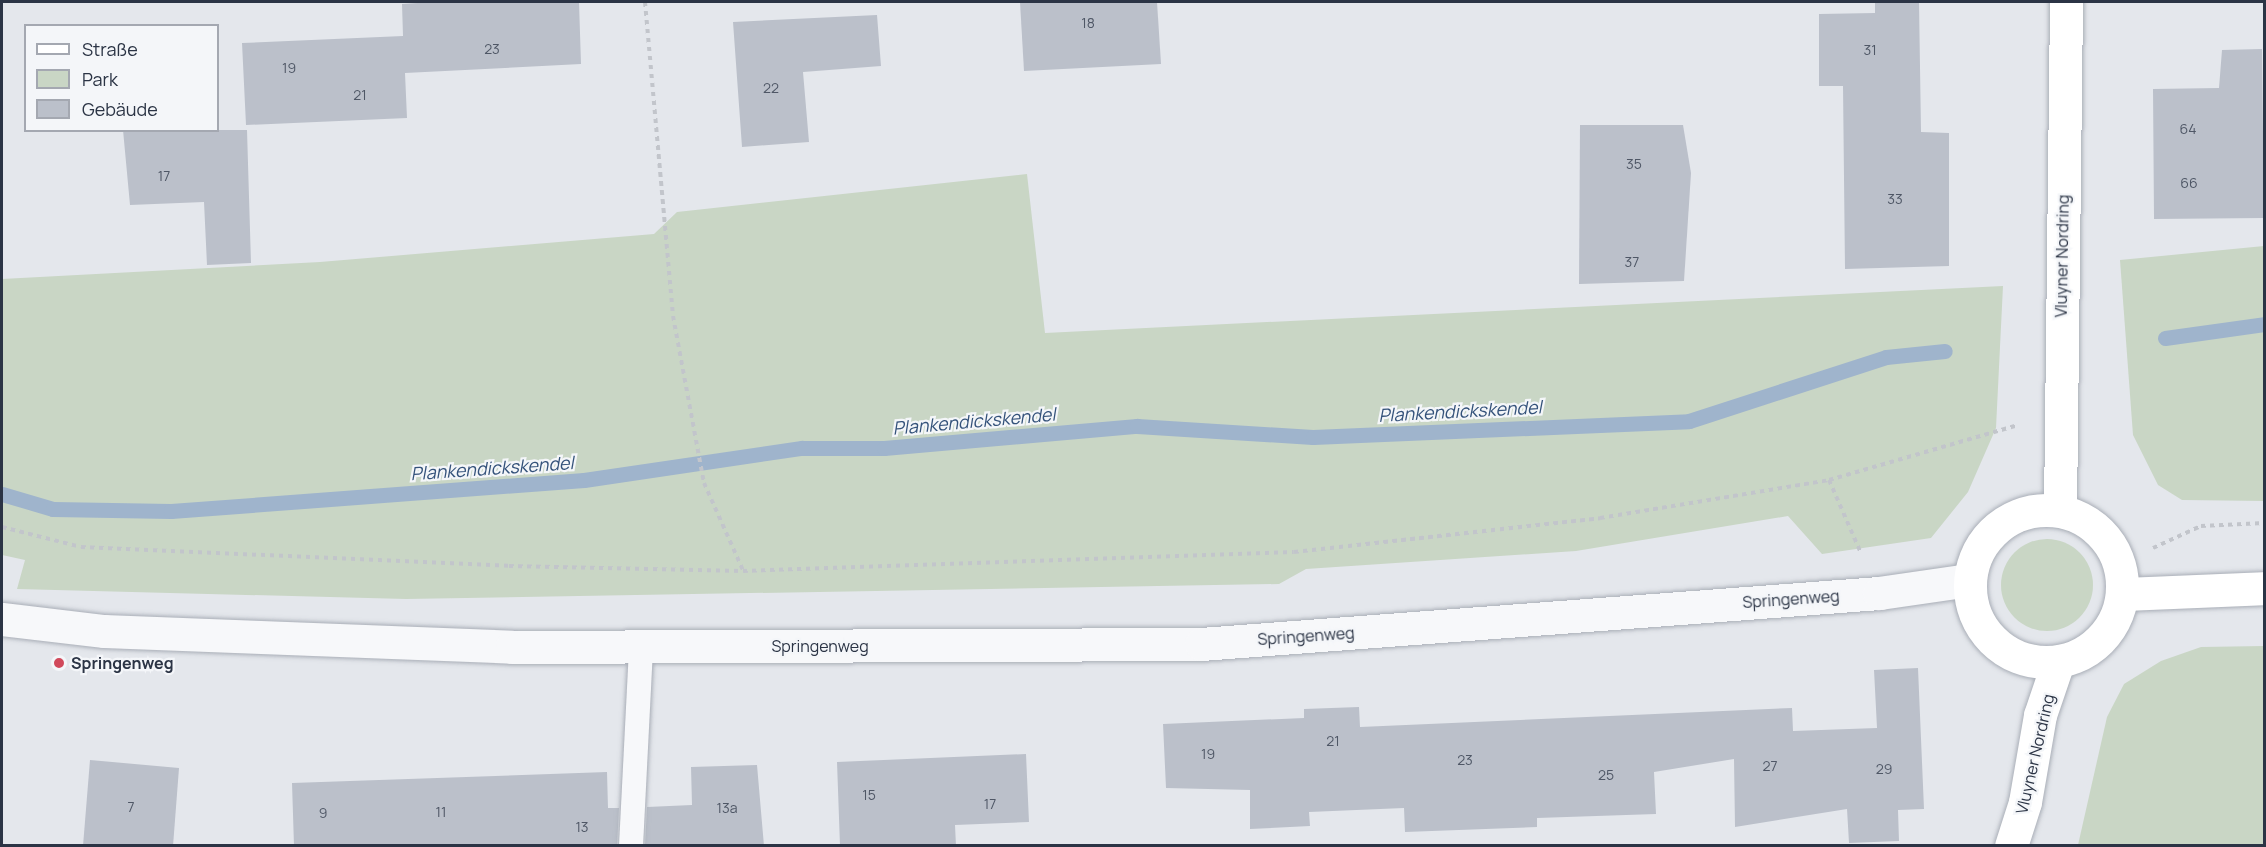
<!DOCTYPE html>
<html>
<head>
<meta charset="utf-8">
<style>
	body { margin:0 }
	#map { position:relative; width:2266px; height:847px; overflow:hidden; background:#e4e7ec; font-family:Manrope,sans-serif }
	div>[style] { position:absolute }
	.green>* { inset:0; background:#c9d6c5 }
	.round { border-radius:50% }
	.stream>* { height:15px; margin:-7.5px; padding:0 7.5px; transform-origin:7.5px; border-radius:7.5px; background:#9fb4cc }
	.building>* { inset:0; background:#bbc0ca }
	.path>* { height:4px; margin-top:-2px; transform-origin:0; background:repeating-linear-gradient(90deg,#c2c5cb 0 4.5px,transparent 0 9px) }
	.roads { filter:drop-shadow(0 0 2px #a9aeb7) drop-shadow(0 0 2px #a9aeb7) }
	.lane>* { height:24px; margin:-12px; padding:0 12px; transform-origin:12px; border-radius:12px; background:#f7f8fa }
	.street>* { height:33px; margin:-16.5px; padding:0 16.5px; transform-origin:16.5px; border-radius:16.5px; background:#f7f8fa }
	.secondary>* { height:33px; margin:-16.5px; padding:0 16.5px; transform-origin:16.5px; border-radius:16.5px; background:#fff }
	.secondary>.ring { margin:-16.5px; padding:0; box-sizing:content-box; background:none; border:33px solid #fff; border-radius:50% }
	.dots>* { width:16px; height:16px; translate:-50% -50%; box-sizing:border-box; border:3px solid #f4f6f9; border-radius:50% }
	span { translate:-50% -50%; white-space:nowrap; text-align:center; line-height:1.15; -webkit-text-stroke:4.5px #f4f6f9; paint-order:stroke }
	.number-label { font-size:14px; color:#4f5766 }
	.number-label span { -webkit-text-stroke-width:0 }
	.street-label { font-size:16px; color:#2b3445 }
	.poi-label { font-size:16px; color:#2b3445; font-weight:700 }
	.left { translate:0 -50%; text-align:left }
	.water-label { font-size:18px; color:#34527a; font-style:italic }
	.frame { position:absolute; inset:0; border:3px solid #2b3445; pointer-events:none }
	.legend { position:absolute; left:24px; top:24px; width:195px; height:108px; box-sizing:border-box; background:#f4f6f9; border:2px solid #a4a8b1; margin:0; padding:8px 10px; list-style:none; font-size:18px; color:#2b3445 }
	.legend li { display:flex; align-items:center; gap:12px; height:30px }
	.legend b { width:30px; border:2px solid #a4a8b1 }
</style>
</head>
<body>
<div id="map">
	<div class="green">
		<i style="clip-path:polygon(1027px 174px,1045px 333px,2003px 286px,1996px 428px,1968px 492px,1931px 538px,1822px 554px,1788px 516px,1576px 551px,1306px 569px,1279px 584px,406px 599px,17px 589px,25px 560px,2px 555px,2px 279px,320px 262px,654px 234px,677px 212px)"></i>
		<i style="clip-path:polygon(2264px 246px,2264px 501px,2182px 500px,2158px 485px,2133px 435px,2120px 260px)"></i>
		<i class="round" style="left:2001px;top:539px;width:92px;height:92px"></i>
		<i style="clip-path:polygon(2264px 646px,2264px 845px,2078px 845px,2107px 717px,2124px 684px,2161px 661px,2201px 647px)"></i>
	</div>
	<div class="stream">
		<i style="left:2165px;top:338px;width:100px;rotate:-8deg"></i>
		<i style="left:2px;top:494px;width:53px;rotate:16.4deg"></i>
		<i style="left:53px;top:509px;width:118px;rotate:1deg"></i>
		<i style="left:171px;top:511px;width:414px;rotate:-4.3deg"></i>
		<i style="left:584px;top:480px;width:220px;rotate:-8.4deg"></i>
		<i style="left:802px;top:448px;width:82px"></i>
		<i style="left:884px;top:448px;width:254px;rotate:-5deg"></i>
		<i style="left:1137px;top:426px;width:176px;rotate:3.6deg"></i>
		<i style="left:1313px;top:437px;width:376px;rotate:-2.4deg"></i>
		<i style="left:1689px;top:421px;width:207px;rotate:-18deg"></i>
		<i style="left:1886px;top:357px;width:59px;rotate:-5.8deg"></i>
	</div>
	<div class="building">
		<i style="clip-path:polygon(432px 2px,579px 2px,581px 64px,405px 73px,407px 118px,246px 125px,242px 43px,403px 36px,402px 4px)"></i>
		<i style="clip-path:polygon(1020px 2px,1157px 2px,1161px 64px,1024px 71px)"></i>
		<i style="clip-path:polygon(1875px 2px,1919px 2px,1921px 132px,1949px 133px,1949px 266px,1845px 269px,1843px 86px,1819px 86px,1819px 14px,1875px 13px)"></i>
		<i style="clip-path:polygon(877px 15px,881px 66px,803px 72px,809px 142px,742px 147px,733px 22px)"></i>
		<i style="clip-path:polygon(2262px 49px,2264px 218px,2154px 219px,2153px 89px,2219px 88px,2222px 50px)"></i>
		<i style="clip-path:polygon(1580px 125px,1683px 125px,1691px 173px,1684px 281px,1579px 284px)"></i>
		<i style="clip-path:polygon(123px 130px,247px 130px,251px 263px,207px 265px,204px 202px,130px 205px)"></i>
		<i style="clip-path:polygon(1918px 668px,1924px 809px,1898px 810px,1899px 841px,1849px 843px,1847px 809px,1735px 827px,1734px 759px,1654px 772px,1656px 814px,1537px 818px,1537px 827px,1405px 832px,1404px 808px,1309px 812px,1310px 826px,1250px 829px,1250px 790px,1166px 788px,1163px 724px,1304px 718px,1304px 709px,1359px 707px,1360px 727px,1792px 708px,1793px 731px,1877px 728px,1874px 670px)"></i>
		<i style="clip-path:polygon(1026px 754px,1029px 822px,955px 825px,956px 846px,840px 846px,837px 762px)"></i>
		<i style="clip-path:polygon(90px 760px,179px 768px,173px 846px,83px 846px)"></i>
		<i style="clip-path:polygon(757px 765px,764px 846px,645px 846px,647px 807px,692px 805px,691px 767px)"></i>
		<i style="clip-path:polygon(607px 772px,608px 808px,619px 808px,617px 846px,294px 846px,292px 783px)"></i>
	</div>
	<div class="path">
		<i style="left:645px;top:2px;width:315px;rotate:84.9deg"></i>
		<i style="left:673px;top:316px;width:170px;rotate:79.5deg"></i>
		<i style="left:704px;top:483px;width:95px;rotate:65.9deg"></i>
		<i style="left:1829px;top:480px;width:77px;rotate:66.4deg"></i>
		<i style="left:2px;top:527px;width:81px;rotate:14.2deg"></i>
		<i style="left:81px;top:547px;width:428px;rotate:2.5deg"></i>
		<i style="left:509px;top:566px;width:234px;rotate:1.2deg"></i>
		<i style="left:743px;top:571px;width:551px;rotate:-1.97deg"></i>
		<i style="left:1294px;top:552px;width:308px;rotate:-6.3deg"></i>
		<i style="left:1600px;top:518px;width:232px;rotate:-9.4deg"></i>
		<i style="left:1829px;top:480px;width:197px;rotate:-16.2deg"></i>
		<i style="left:2153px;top:548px;width:53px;rotate:-24.6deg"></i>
		<i style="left:2201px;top:526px;width:63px;rotate:-2.7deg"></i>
	</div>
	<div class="roads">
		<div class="lane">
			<i style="left:631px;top:846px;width:199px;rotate:-87.1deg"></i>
		</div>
		<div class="street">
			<i style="left:2px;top:619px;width:103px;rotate:6.7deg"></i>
			<i style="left:104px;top:631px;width:408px;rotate:2.2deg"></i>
			<i style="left:512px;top:647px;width:689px;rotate:-0.25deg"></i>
			<i style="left:1201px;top:644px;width:680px;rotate:-4.3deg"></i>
			<i style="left:1879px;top:593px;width:91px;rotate:-8.2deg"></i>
		</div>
		<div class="secondary">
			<i style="left:2060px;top:510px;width:508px;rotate:-89.32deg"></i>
			<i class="ring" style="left:1970px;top:510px;width:119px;height:119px"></i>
			<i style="left:2123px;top:594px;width:141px;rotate:-2.4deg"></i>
			<i style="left:2011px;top:846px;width:46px;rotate:-72.3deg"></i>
			<i style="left:2025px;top:802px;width:88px;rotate:-80.2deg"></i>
			<i style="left:2040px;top:715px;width:56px;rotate:-71.2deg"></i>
		</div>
	</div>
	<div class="dots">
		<i style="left:59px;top:663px;background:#d1495b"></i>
	</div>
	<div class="number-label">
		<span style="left:1088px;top:23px">18</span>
		<span style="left:492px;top:49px">23</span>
		<span style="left:1870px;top:50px">31</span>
		<span style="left:289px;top:68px">19</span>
		<span style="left:771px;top:88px">22</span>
		<span style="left:360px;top:95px">21</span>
		<span style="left:2188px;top:129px">64</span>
		<span style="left:1634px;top:164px">35</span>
		<span style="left:164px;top:176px">17</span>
		<span style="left:2189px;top:183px">66</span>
		<span style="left:1895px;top:199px">33</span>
		<span style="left:1632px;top:262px">37</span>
		<span style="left:1333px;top:741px">21</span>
		<span style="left:1208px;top:754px">19</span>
		<span style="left:1465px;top:760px">23</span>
		<span style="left:1770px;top:766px">27</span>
		<span style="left:1884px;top:769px">29</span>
		<span style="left:1606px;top:775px">25</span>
		<span style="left:869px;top:795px">15</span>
		<span style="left:990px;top:804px">17</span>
		<span style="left:131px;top:807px">7</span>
		<span style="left:727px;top:808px">13a</span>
		<span style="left:441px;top:812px">11</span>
		<span style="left:323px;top:813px">9</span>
		<span style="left:582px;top:827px">13</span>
	</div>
	<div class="street-label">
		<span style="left:2062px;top:256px;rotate:-89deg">Vluyner Nordring</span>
		<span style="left:1791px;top:599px;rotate:-4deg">Springenweg</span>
		<span style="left:1306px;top:636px;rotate:-4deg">Springenweg</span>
		<span style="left:820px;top:646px">Springenweg</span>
		<span style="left:2035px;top:754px;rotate:-77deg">Vluyner Nordring</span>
	</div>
	<div class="poi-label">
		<span class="left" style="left:71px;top:663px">Springenweg</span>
	</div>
	<div class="water-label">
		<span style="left:1460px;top:411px;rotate:-3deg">Plankendickskendel</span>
		<span style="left:974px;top:421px;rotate:-5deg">Plankendickskendel</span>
		<span style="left:492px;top:468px;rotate:-4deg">Plankendickskendel</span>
	</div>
	<div class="frame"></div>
	<ul class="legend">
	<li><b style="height:8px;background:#fff"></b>Straße</li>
	<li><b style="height:16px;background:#c9d6c5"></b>Park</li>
	<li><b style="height:16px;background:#bbc0ca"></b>Gebäude</li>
	</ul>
</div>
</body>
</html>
